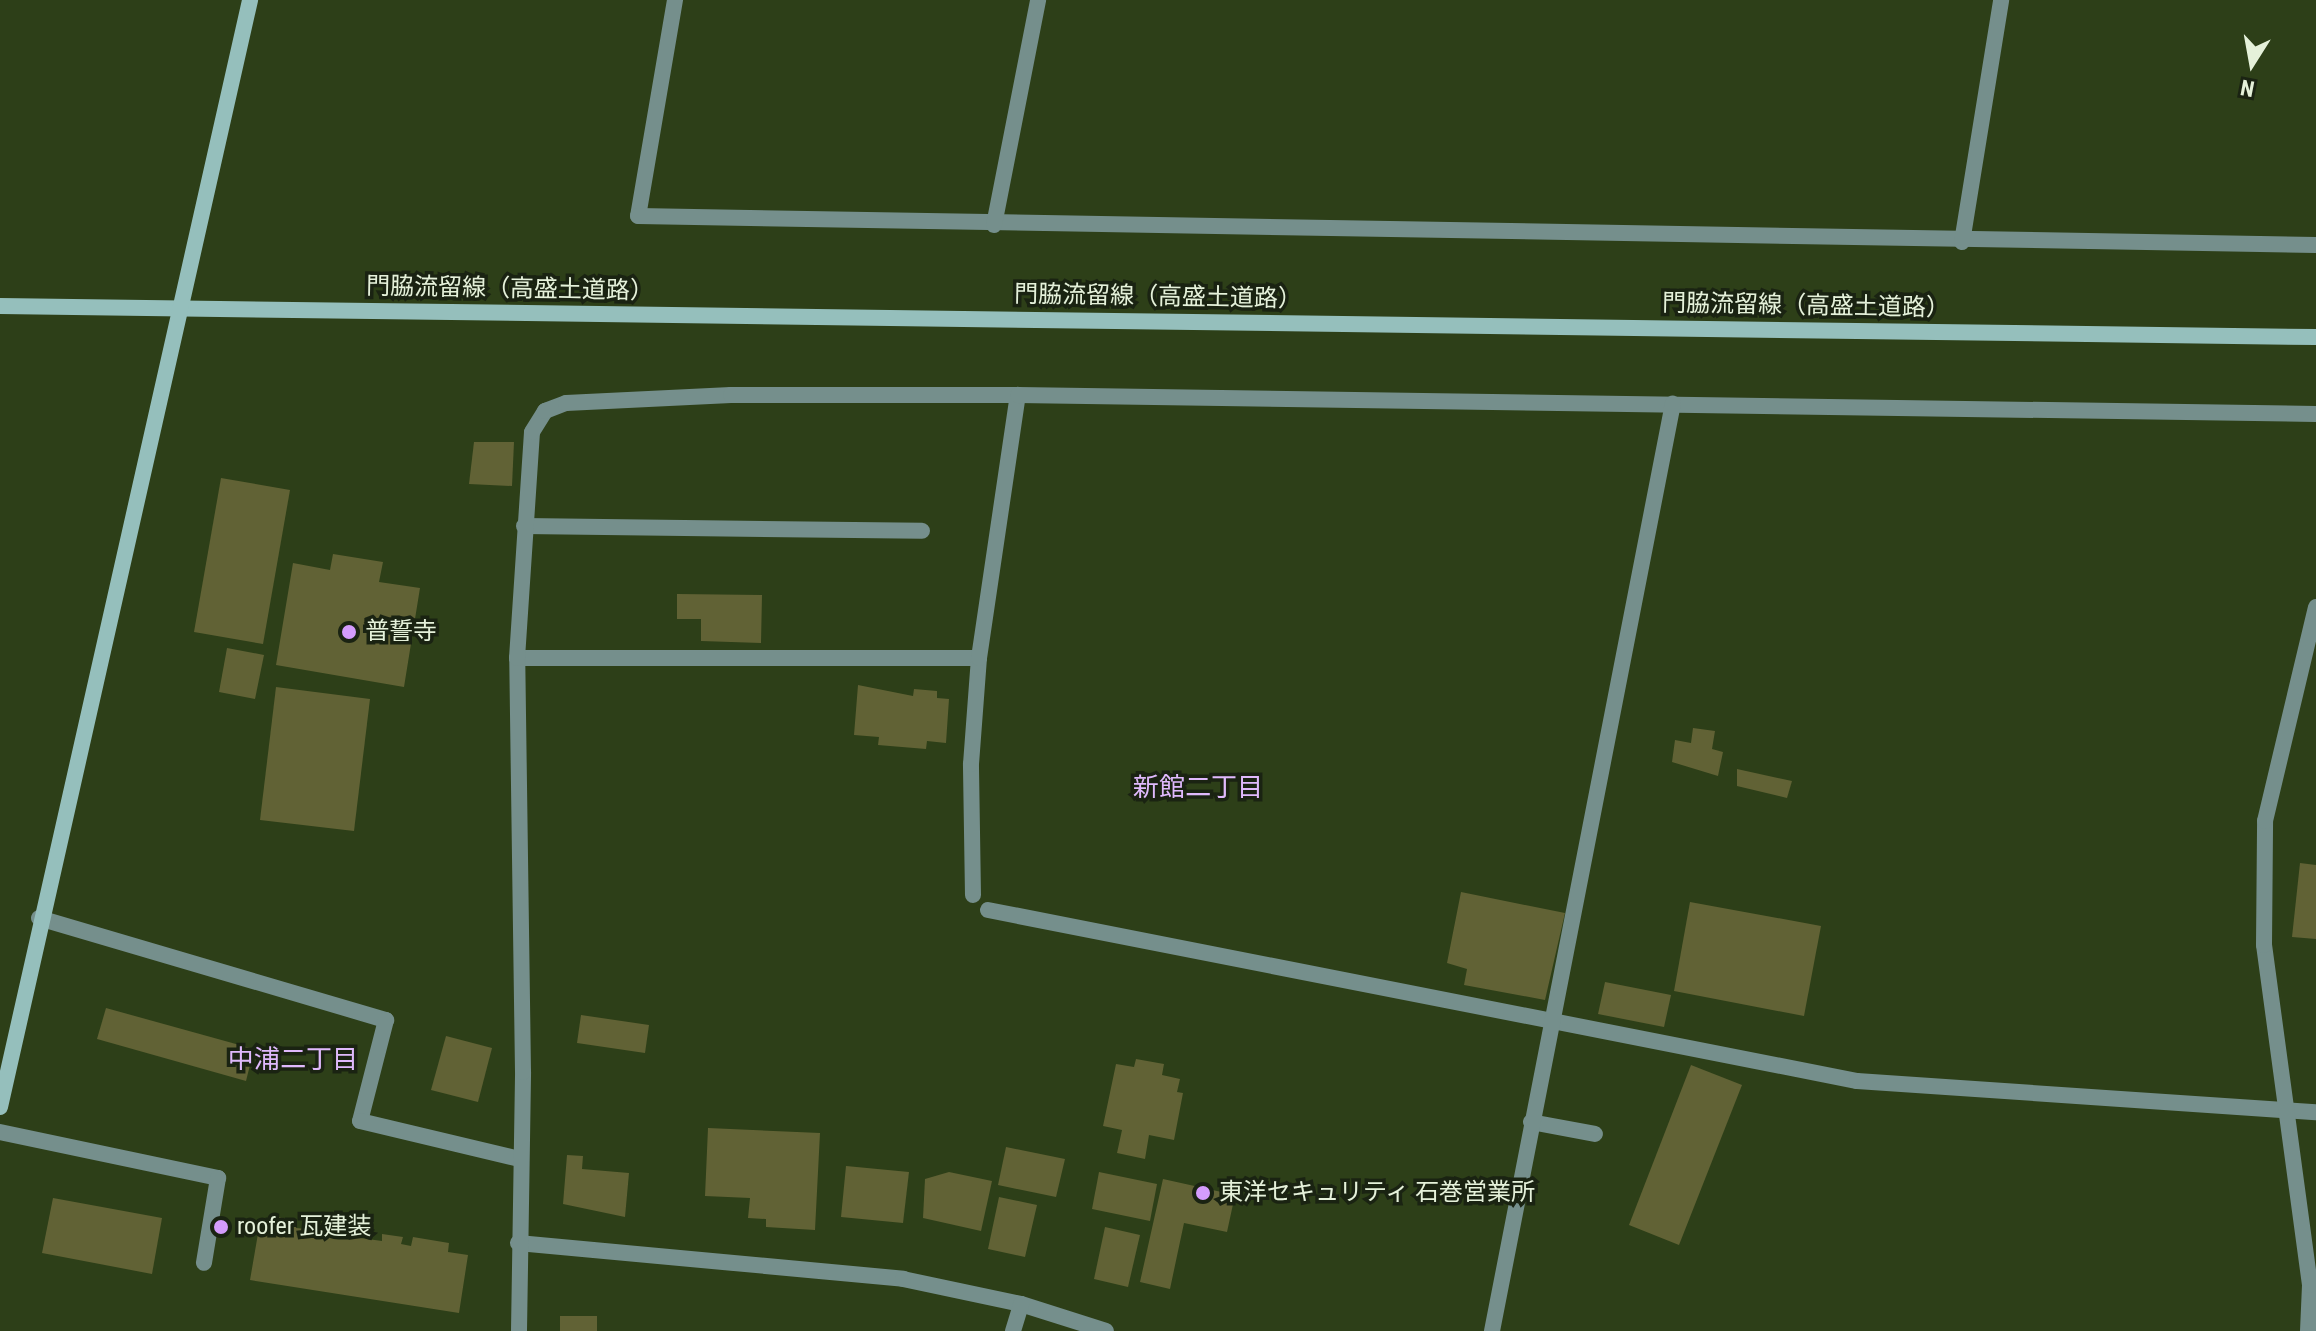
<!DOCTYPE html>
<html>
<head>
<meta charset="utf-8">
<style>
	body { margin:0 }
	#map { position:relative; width:2316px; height:1331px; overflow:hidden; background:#2d3f18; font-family:"Roboto Condensed","Noto Sans JP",sans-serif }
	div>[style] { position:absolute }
	.building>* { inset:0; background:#616235 }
	.lane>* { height:16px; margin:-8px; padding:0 8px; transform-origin:8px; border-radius:8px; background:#758f8c }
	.street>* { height:16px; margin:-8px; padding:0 8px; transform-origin:8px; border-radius:8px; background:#758f8c }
	.secondary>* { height:16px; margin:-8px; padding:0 8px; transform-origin:8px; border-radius:8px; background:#95bfbc }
	.dots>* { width:22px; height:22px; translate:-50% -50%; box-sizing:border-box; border:4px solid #1a2312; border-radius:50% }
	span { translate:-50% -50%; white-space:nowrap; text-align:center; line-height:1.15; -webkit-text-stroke:7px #1a2312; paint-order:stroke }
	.street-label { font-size:24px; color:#e5f1da }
	.poi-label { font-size:24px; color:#e5f1da }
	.left { translate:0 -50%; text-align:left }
	.neighbourhood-label { font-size:26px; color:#dfb9fc }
	.north { position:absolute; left:2212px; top:24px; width:80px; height:80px; -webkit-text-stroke:6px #1a2312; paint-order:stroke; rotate:191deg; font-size:22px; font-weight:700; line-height:32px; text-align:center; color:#e5f1da }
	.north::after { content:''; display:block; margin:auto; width:28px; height:36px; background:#e5f1da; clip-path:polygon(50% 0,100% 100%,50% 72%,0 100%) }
</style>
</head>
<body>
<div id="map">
	<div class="building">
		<i style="clip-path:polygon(474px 442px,514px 442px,512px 486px,469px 484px)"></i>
		<i style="clip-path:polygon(221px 478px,290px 490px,263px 644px,194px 632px)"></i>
		<i style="clip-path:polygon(333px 554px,383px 562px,379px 582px,420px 588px,404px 687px,276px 665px,293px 563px,330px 570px)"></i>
		<i style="clip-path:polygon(677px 594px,762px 595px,761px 643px,701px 641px,701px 619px,677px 619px)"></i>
		<i style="clip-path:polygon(227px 648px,264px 655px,255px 699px,219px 692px)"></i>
		<i style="clip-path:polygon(858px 685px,913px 696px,914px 689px,937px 691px,937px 698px,949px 699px,946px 743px,927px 741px,926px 749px,878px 745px,879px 737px,854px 735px)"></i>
		<i style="clip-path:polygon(276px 687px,370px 699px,354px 831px,260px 820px)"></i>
		<i style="clip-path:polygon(1693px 728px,1715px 731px,1712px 749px,1723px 752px,1718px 776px,1672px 762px,1675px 740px,1691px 743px)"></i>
		<i style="clip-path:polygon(1737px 769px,1792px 781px,1787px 798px,1737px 786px)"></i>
		<i style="clip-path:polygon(2300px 863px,2316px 865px,2316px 939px,2292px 937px)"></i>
		<i style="clip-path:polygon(1461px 892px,1565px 913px,1545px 1000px,1464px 985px,1467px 969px,1447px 963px)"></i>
		<i style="clip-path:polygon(1690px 902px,1821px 926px,1804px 1016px,1674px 991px)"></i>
		<i style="clip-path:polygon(1605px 982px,1671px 995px,1664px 1027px,1598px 1014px)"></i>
		<i style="clip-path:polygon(106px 1008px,254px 1049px,246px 1081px,97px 1039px)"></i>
		<i style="clip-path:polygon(581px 1015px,649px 1025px,645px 1053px,577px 1043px)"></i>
		<i style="clip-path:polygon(446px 1036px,492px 1048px,478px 1102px,431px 1090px)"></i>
		<i style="clip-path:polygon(1136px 1059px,1164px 1064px,1162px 1075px,1180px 1079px,1177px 1092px,1183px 1093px,1174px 1140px,1149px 1135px,1145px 1159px,1117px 1153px,1122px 1130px,1103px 1126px,1116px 1064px,1134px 1067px)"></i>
		<i style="clip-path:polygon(1691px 1065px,1742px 1085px,1679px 1245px,1629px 1225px)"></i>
		<i style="clip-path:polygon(708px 1128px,820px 1133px,815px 1230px,766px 1227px,766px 1219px,748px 1218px,750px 1198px,705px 1196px)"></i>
		<i style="clip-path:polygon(1006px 1147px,1065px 1159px,1056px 1197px,998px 1185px)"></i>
		<i style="clip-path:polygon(567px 1155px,583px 1156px,582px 1169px,629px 1173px,625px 1217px,563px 1204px)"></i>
		<i style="clip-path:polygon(846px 1166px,909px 1172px,903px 1223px,841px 1217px)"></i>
		<i style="clip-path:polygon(949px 1172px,992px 1181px,981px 1231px,923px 1218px,925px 1179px)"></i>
		<i style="clip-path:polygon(1099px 1172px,1157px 1184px,1150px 1221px,1092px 1209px)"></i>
		<i style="clip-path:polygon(1163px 1179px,1235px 1195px,1227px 1232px,1184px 1223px,1170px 1289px,1140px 1282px)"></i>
		<i style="clip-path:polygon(999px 1197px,1037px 1205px,1025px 1257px,988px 1249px)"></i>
		<i style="clip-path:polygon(53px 1198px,162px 1218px,152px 1274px,42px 1253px)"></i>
		<i style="clip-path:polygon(277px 1217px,297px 1220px,296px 1228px,307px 1229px,308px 1222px,347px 1229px,346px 1236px,382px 1241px,382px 1234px,403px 1237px,401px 1244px,411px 1246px,413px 1237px,449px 1243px,448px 1252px,468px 1255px,459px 1313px,250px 1280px,260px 1222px,276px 1225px)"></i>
		<i style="clip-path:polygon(1105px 1227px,1140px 1235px,1128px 1287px,1094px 1279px)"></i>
		<i style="clip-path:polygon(560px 1316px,597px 1316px,597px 1331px,560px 1331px)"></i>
	</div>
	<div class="lane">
		<i style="left:524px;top:526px;width:398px;rotate:0.7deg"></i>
		<i style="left:517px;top:658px;width:462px"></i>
		<i style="left:973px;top:895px;width:131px;rotate:-90.9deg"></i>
		<i style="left:971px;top:764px;width:106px;rotate:-85.7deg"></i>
		<i style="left:979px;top:658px;width:266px;rotate:-81.6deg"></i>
		<i style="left:988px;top:910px;width:886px;rotate:11.13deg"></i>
		<i style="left:1857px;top:1081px;width:460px;rotate:3.9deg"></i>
		<i style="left:39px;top:918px;width:362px;rotate:16.4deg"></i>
		<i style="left:386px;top:1020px;width:104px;rotate:104.4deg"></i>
		<i style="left:360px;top:1121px;width:164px;rotate:13.4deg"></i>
		<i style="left:1531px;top:1122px;width:65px;rotate:10.6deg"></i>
		<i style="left:0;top:1132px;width:223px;rotate:11.9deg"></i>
		<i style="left:218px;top:1178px;width:86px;rotate:99.4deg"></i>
	</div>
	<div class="street">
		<i style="left:675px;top:0;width:219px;rotate:99.7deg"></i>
		<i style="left:638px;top:216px;width:1678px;rotate:0.99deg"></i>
		<i style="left:994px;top:225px;width:229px;rotate:-78.9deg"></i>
		<i style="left:1962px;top:242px;width:245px;rotate:-80.8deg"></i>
		<i style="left:518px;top:1243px;width:387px;rotate:5.3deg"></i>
		<i style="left:903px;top:1279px;width:121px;rotate:12deg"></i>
		<i style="left:1021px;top:1304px;width:89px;rotate:17.6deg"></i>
		<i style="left:519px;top:1331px;width:259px;rotate:-89.1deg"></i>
		<i style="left:523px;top:1072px;width:414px;rotate:-90.8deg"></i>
		<i style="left:517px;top:658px;width:226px;rotate:-86.2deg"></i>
		<i style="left:532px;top:432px;width:25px;rotate:-58deg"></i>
		<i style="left:545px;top:411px;width:22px;rotate:-21deg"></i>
		<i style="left:566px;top:403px;width:165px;rotate:-2.8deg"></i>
		<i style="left:731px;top:395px;width:287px"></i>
		<i style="left:1018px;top:395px;width:1298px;rotate:0.84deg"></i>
		<i style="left:1013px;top:1331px;width:28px;rotate:-73deg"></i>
		<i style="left:1492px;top:1331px;width:945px;rotate:-78.96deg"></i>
		<i style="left:2308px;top:1331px;width:46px;rotate:-87.5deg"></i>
		<i style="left:2310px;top:1285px;width:343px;rotate:-97.7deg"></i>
		<i style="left:2264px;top:945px;width:124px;rotate:-89.5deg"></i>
		<i style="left:2265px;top:821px;width:220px;rotate:-76.6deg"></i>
	</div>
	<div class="secondary">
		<i style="left:0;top:306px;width:2316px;rotate:0.77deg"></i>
		<i style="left:0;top:1107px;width:1135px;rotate:-77.27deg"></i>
	</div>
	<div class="dots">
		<i style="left:349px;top:632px;background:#d49cfc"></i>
		<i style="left:1203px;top:1193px;background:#d49cfc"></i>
		<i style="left:221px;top:1227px;background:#d49cfc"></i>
	</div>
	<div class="street-label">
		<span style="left:510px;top:289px;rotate:1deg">門脇流留線（高盛土道路）</span>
		<span style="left:1158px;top:297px;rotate:1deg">門脇流留線（高盛土道路）</span>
		<span style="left:1806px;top:306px;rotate:1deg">門脇流留線（高盛土道路）</span>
	</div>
	<div class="poi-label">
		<span class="left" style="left:365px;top:632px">普誓寺</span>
		<span class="left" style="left:1219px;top:1193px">東洋セキュリティ 石巻営業所</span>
		<span class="left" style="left:237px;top:1227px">roofer 瓦建装</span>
	</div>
	<div class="neighbourhood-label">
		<span style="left:1198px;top:788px">新館二丁目</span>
		<span style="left:293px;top:1060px">中浦二丁目</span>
	</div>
	<div class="north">N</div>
</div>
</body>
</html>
